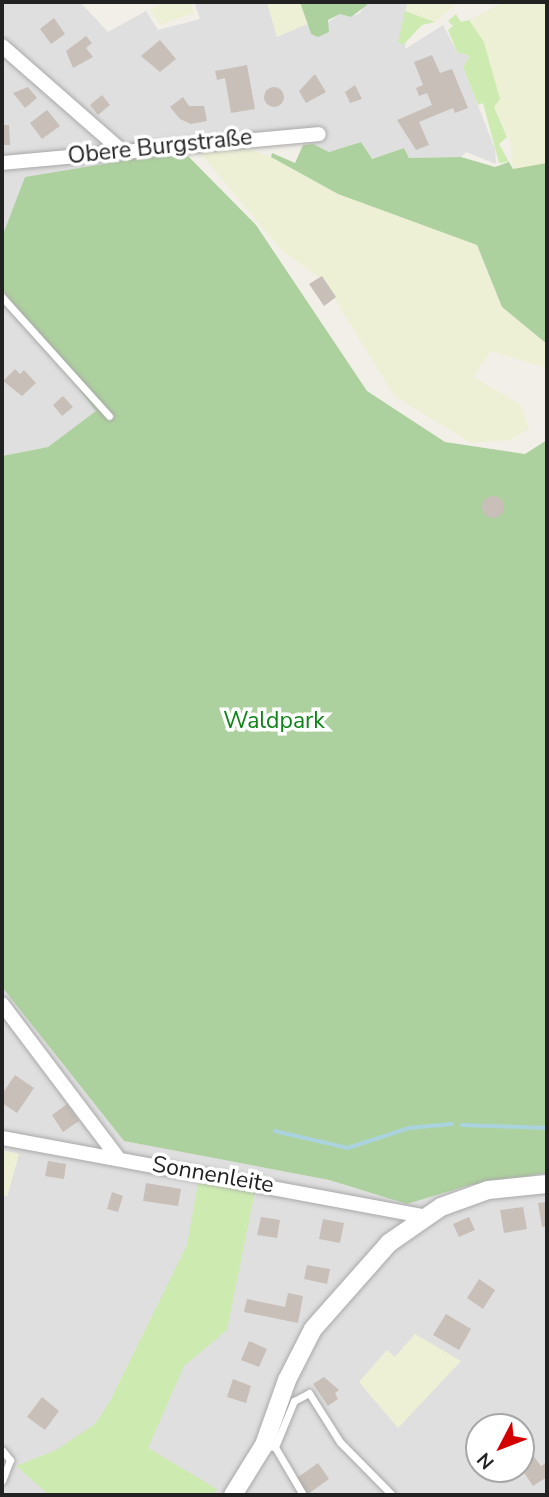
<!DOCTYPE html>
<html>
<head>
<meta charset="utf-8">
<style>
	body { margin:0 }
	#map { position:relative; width:549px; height:1497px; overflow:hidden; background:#f2efe9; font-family:"Nunito Sans",sans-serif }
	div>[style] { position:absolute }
	.residential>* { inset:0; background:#e0dfdf }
	.farmland>* { inset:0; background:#eef0d5 }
	.grass>* { inset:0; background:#cdebb0 }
	.forest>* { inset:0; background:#add19e }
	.stream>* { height:3.5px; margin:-1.75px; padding:0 1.75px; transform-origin:1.75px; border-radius:1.75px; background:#aad3df }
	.building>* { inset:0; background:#c7bfb8 }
	.round { border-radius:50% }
	.roads { filter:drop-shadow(0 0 2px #a9a9a9) drop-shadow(0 0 2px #a9a9a9) }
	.service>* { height:7px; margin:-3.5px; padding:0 3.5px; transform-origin:3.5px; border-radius:3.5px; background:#fff }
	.minor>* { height:14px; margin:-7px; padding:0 7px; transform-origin:7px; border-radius:7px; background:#fff }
	.tertiary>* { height:18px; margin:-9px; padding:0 9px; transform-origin:9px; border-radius:9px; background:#fff }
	span { translate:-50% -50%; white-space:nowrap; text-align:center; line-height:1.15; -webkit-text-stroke:7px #fff; paint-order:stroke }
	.street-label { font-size:23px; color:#222 }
	.park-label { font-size:23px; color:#0c8416 }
	.frame { position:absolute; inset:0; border:4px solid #222; pointer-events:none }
	.north { position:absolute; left:465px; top:1413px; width:70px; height:70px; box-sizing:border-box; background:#fff; border:2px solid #a7a7a7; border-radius:50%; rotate:228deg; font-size:19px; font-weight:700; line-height:28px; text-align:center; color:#222 }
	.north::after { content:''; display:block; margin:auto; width:24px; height:32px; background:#d40000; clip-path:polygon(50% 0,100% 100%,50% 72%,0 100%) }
</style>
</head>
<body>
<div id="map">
	<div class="residential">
		<i style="clip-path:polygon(2px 2px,80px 2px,108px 32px,146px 11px,158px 30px,200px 19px,194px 2px,267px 2px,277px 36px,307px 24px,311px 34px,340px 14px,351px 17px,360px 13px,366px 2px,408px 2px,405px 49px,443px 25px,457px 52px,470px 56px,463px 67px,495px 149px,496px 164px,466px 152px,461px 157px,409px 158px,404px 148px,371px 159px,361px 142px,329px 152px,313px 144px,262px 142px,246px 148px,183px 151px,2px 237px)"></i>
		<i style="clip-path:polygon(2px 289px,97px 411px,48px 447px,2px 456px)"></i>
		<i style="clip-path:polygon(evenodd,2px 987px,125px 1141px,329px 1180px,407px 1204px,470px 1185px,547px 1173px,547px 1495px,2px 1495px,2px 1195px,7px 1196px,19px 1154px,2px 1150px,2px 987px,479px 1427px,521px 1427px,521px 1469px,479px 1469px,479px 1427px)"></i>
	</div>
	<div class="farmland">
		<i style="clip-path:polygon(167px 2px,190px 2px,194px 13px,160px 25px,150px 9px)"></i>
		<i style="clip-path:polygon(267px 2px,300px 2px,307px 24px,277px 37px)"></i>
		<i style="clip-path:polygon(408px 2px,458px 2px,435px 22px,405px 11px)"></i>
		<i style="clip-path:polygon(504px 2px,547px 2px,547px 163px,513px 170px,510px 141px,494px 106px,500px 99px,484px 42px,469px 20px)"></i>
		<i style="clip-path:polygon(246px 148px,271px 157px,338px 194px,477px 245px,502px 307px,547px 344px,547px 368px,490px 351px,474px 377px,521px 405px,529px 429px,510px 440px,471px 443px,394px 396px,323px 280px,282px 251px,198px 151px)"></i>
		<i style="clip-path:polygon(2px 1150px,19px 1154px,7px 1196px,2px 1195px)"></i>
		<i style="clip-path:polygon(415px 1334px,461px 1361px,398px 1428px,359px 1382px,387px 1350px,395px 1357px)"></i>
	</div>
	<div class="grass">
		<i style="clip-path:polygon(405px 11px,435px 22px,422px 25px,403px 45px,398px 42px)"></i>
		<i style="clip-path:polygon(456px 14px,461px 22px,469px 20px,484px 42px,500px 99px,494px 107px,507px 137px,499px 144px,509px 162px,499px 163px,483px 103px,478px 105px,463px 67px,470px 56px,457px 52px,448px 30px,453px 26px,448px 21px)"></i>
		<i style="clip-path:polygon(199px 1177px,256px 1186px,227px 1330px,184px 1366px,148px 1448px,217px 1489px,214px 1495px,49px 1495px,16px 1466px,56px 1450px,95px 1424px,109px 1403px,187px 1245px)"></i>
	</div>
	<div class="forest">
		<i style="clip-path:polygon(300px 2px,366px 2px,367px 5px,351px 17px,340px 14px,328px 20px,329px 32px,318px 37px,311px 34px)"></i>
		<i style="clip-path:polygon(361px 142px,372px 159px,404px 148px,409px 158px,461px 157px,495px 167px,509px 162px,513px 169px,547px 163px,547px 344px,502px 307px,477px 245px,338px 194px,271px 157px,272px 153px,295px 163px,303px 145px,313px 144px,329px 152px)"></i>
		<i style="clip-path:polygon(183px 151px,256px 225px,367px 391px,445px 442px,525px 454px,547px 440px,547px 1173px,470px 1185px,407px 1204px,329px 1180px,124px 1141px,2px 987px,2px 456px,48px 447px,96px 411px,2px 289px,2px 237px,25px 177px)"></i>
	</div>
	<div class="stream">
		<i style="left:462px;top:1125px;width:85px;rotate:2deg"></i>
		<i style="left:275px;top:1131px;width:75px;rotate:13.1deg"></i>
		<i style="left:348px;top:1148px;width:64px;rotate:-18.2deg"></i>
		<i style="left:409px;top:1128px;width:43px;rotate:-5.3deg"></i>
	</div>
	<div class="building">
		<i style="clip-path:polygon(54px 18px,65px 34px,51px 44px,40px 29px)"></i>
		<i style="clip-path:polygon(86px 36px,92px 43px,86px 48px,93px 57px,73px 68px,66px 51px)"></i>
		<i style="clip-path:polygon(160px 40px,176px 59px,160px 72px,141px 56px)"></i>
		<i style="clip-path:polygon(432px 55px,440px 73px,452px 69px,468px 108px,455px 113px,453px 108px,419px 122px,429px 145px,416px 150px,397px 120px,432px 105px,427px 93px,419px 96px,416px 88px,423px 85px,414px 62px)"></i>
		<i style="clip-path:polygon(247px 65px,255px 109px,231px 113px,225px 78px,217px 80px,215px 71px)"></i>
		<i style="clip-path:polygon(315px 74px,326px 92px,306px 103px,299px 91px)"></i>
		<i style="clip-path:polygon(355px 85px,362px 99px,350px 103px,345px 92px)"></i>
		<i style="clip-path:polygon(28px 87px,37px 98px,25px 108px,13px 93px)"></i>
		<i class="round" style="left:264px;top:87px;width:20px;height:20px"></i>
		<i style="clip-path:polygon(102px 95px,110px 105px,98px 115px,90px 105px)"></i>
		<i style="clip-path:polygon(183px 97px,189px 106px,204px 106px,207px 121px,191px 124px,180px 119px,170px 107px)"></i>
		<i style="clip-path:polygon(47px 110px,60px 126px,42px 139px,30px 123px)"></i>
		<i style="clip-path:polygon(2px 125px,9px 125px,10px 145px,2px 145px)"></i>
		<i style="clip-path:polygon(322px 276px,336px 297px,324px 306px,309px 284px)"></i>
		<i style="clip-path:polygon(15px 369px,20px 374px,24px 370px,36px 383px,22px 396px,3px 381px)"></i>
		<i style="clip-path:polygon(63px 396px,73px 407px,62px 416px,53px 405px)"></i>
		<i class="round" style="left:482px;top:496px;width:22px;height:22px"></i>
		<i style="clip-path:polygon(15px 1075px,34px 1088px,17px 1113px,2px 1103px,2px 1094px)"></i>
		<i style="clip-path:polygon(67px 1104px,79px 1121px,63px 1132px,52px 1115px)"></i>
		<i style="clip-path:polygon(48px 1161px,66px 1164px,64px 1179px,45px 1176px)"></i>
		<i style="clip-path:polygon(146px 1183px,181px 1189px,178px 1206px,143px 1201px)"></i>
		<i style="clip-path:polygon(112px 1192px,123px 1196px,118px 1212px,107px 1209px)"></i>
		<i style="clip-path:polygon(547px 1202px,547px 1226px,542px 1227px,538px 1203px)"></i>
		<i style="clip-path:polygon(523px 1207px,527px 1229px,504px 1233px,500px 1210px)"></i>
		<i style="clip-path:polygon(261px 1217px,280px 1220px,277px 1238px,257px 1235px)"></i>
		<i style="clip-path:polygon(469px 1217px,475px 1230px,459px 1237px,453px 1224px)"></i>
		<i style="clip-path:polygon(323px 1219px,344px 1223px,340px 1243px,319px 1239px)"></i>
		<i style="clip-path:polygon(307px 1265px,330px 1269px,327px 1284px,304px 1279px)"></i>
		<i style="clip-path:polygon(479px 1279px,495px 1290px,483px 1309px,467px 1298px)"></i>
		<i style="clip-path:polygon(288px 1293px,303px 1296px,298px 1323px,244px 1312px,247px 1299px,285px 1307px)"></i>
		<i style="clip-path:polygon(446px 1314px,471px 1329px,459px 1350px,433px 1335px)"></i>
		<i style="clip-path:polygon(249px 1341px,267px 1349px,259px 1367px,241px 1360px)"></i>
		<i style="clip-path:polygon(324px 1377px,339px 1390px,335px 1393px,338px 1399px,328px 1406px,313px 1384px)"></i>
		<i style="clip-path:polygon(233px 1379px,251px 1386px,246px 1403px,227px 1397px)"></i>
		<i style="clip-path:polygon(42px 1397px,59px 1411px,45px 1430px,27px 1417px)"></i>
		<i style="clip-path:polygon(532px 1454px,541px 1466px,547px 1462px,547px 1477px,533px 1486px,521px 1468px,521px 1462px)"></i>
		<i style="clip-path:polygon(318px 1463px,329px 1479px,308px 1494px,297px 1478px)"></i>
	</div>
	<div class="roads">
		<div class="service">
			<i style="left:2px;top:297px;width:160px;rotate:48deg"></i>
			<i style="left:266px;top:1446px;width:9px;rotate:6deg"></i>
			<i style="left:275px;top:1447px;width:50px;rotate:-67.6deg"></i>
			<i style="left:294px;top:1401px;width:17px;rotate:-28deg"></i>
			<i style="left:309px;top:1393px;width:58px;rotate:57.7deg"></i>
			<i style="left:340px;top:1442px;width:74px;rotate:45.5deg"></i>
			<i style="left:275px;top:1447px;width:56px;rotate:59.7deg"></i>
			<i style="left:2px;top:1450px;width:13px;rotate:51deg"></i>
			<i style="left:10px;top:1460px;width:22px;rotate:111deg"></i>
		</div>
		<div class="minor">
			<i style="left:2px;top:46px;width:161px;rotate:41.2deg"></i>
			<i style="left:2px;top:163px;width:318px;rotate:-5.2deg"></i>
			<i style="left:2px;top:1004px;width:193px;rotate:53deg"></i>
			<i style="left:2px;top:1138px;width:428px;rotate:10.5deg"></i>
		</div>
		<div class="tertiary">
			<i style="left:233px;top:1495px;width:59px;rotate:-58.2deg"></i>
			<i style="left:264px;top:1445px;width:69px;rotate:-70.5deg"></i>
			<i style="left:287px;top:1380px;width:57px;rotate:-63deg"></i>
			<i style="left:313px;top:1329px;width:115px;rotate:-48.5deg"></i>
			<i style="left:389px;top:1243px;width:63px;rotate:-34.7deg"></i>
			<i style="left:441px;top:1207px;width:50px;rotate:-19.9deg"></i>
			<i style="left:488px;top:1190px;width:59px;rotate:-5.8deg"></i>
		</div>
	</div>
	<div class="street-label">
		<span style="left:160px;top:147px;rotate:-6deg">Obere Burgstraße</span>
		<span style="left:213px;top:1175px;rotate:10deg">Sonnenleite</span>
	</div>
	<div class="park-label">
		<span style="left:274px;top:721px">Waldpark</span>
	</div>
	<div class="frame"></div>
	<div class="north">N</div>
</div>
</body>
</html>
